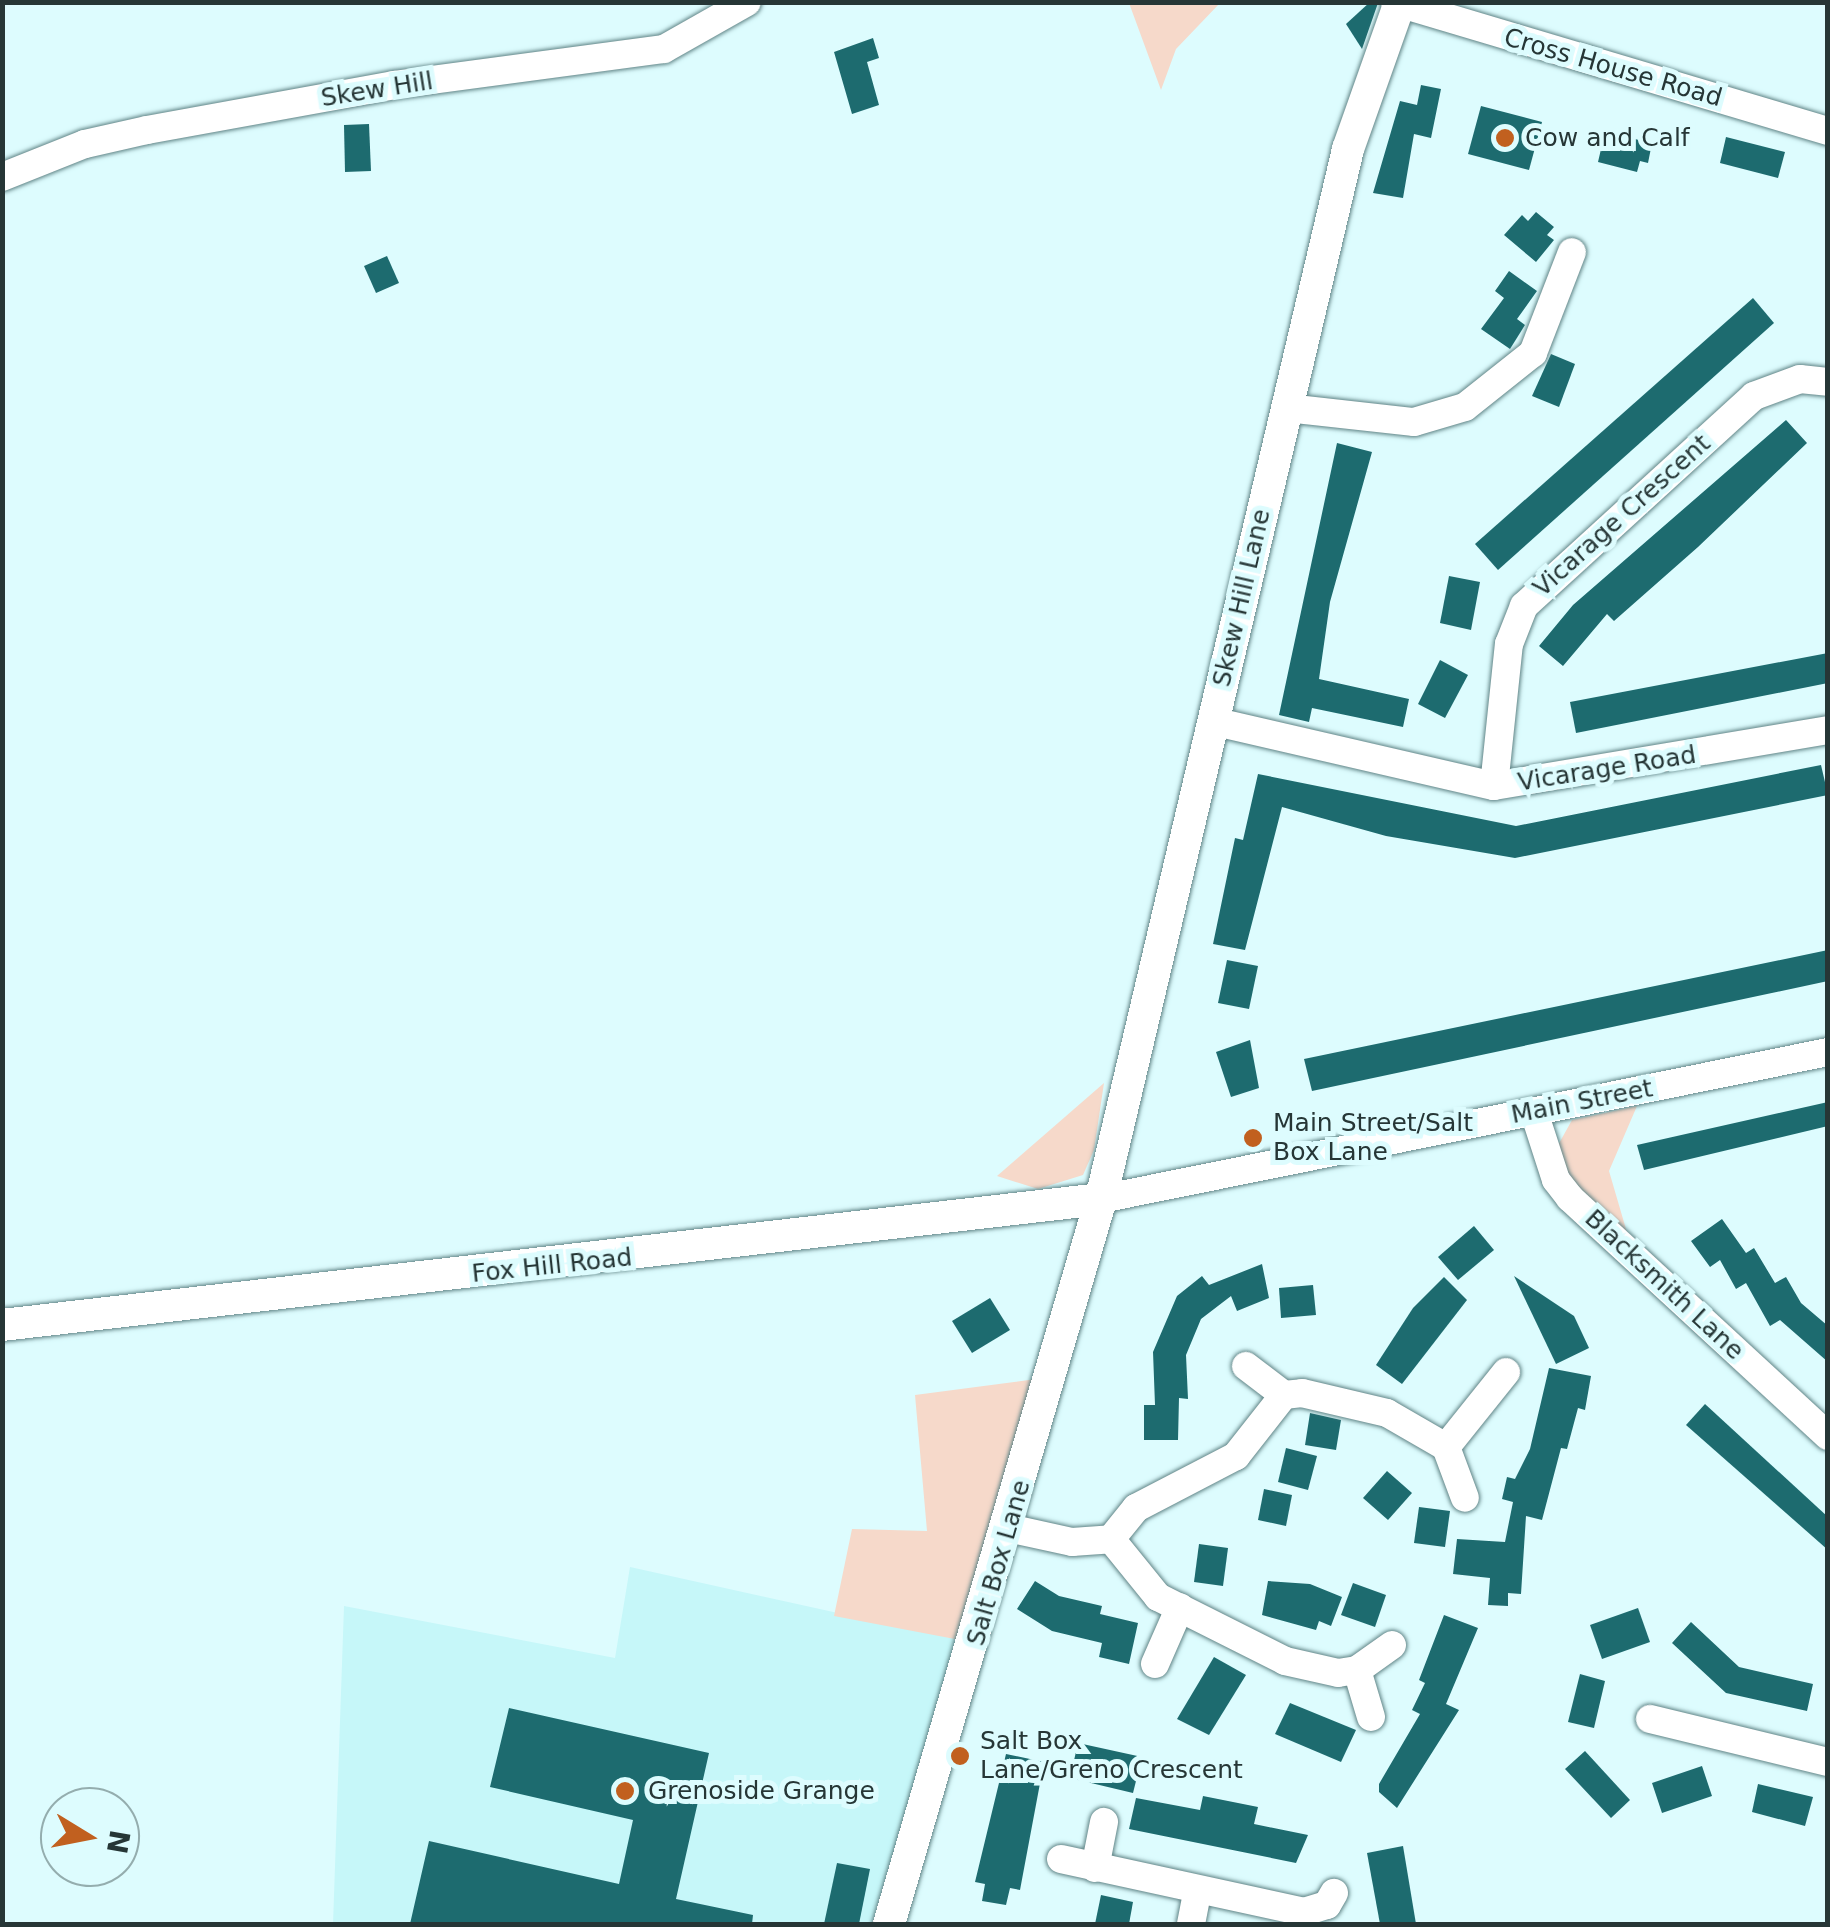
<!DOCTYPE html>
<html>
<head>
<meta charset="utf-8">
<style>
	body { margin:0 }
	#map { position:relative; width:1830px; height:1927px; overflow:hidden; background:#ddfcfe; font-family:"DejaVu Sans",sans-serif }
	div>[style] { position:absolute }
	.built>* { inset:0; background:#c6f7f9 }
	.green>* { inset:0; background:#f6d9ca }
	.building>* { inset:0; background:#1d6b6f }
	.roads { filter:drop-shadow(0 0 2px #608486) drop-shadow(0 0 2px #608486) }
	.minor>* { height:28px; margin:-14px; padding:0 14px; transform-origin:14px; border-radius:14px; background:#fff }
	.tertiary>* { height:32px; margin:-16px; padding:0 16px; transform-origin:16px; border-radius:16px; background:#fff }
	.dots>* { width:28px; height:28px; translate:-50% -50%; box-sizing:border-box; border:5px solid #ddfcfe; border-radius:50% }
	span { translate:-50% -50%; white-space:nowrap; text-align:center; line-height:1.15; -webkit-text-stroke:10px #ddfcfe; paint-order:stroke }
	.street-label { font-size:25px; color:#263636 }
	.poi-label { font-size:25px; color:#263636 }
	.left { translate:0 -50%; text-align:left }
	.frame { position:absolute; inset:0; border:5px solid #263636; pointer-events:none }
	.north { position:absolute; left:40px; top:1787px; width:100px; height:100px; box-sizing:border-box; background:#ddfcfe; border:2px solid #94adae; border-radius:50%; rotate:100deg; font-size:28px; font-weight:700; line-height:40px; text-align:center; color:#263636 }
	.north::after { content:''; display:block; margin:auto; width:35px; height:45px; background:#c1601f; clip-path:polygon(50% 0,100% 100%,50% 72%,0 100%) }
</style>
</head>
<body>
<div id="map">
	<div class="built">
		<i style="clip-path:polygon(630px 1567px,960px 1640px,871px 1924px,333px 1924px,344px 1606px,615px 1658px)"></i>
	</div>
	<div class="green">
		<i style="clip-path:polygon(1129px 3px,1220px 3px,1176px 49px,1161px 90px)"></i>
		<i style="clip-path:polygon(1104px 1083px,1094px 1150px,1083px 1175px,1038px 1189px,997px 1176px)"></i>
		<i style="clip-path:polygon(1637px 1106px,1609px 1171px,1628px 1236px,1575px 1189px,1557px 1147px,1572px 1120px)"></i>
		<i style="clip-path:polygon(1036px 1379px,960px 1640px,834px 1616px,852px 1529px,927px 1531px,915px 1395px)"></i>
	</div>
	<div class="building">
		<i style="clip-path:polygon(1370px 2px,1378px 3px,1362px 49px,1346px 24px)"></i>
		<i style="clip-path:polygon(873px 38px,879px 58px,867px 62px,879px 105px,852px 114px,834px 52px)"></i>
		<i style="clip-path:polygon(1421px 85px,1441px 89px,1431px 138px,1414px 134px,1403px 198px,1373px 193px,1400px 101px,1417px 105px)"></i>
		<i style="clip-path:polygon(1481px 106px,1542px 122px,1529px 170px,1468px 154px)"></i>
		<i style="clip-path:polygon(369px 124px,371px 171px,345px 172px,344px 125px)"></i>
		<i style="clip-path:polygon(1605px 132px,1652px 143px,1648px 163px,1640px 161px,1637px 172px,1598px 162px)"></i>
		<i style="clip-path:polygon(1726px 137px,1785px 152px,1778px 178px,1720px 163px)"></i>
		<i style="clip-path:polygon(1536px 212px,1554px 227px,1547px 235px,1554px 240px,1536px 262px,1504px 235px,1522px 215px,1528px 221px)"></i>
		<i style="clip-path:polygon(387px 256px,399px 283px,376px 293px,364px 266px)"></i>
		<i style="clip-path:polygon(1509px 271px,1537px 291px,1517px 319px,1525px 325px,1510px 349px,1481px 329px,1504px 298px,1495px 291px)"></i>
		<i style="clip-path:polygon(1753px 298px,1774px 323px,1498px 570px,1475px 544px)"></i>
		<i style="clip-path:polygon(1551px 354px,1575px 364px,1559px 407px,1532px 396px)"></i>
		<i style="clip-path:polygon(1786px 420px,1807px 443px,1698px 547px,1614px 621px,1607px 614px,1563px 666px,1539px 646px,1573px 605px)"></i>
		<i style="clip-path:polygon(1337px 443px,1372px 452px,1330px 602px,1319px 679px,1409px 699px,1403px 727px,1312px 708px,1309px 722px,1279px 715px)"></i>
		<i style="clip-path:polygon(1449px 576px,1480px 582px,1471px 630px,1440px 623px)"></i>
		<i style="clip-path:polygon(1828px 653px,1828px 683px,1576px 733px,1570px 702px)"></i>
		<i style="clip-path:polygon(1440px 660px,1468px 675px,1445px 718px,1418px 704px)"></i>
		<i style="clip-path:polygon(1821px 765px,1828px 795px,1515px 858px,1386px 836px,1282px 807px,1245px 950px,1213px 944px,1235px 838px,1243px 840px,1258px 774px,1516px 826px)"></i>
		<i style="clip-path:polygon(1828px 950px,1828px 981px,1312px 1091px,1304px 1059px)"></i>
		<i style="clip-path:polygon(1227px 960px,1258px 966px,1249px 1009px,1218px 1003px)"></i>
		<i style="clip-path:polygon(1250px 1040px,1259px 1088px,1231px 1097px,1216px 1052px)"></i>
		<i style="clip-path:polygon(1828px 1102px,1828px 1126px,1644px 1170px,1637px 1145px)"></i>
		<i style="clip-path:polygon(1722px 1219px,1746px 1253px,1754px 1248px,1775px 1283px,1786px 1277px,1801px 1303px,1828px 1326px,1828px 1362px,1780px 1320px,1770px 1326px,1746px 1283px,1736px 1289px,1720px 1260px,1710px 1267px,1691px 1241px)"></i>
		<i style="clip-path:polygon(1474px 1226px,1494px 1250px,1458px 1280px,1438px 1257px)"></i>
		<i style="clip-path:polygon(1262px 1264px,1269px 1298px,1237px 1311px,1231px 1296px,1201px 1319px,1186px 1355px,1188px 1399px,1179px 1398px,1178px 1440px,1144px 1440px,1144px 1405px,1155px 1405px,1153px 1352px,1177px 1296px,1202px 1276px,1209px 1285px)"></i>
		<i style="clip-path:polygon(1514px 1276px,1574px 1316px,1589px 1348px,1556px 1364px)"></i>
		<i style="clip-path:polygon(1444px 1277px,1467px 1300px,1402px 1384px,1376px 1365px,1413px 1308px)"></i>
		<i style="clip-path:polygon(1313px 1285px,1316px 1315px,1281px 1318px,1279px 1288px)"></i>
		<i style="clip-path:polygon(990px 1298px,1010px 1330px,972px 1353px,952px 1321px)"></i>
		<i style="clip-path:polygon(1549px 1368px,1591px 1376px,1585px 1410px,1578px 1408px,1567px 1449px,1561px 1448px,1542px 1520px,1526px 1516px,1521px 1594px,1508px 1593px,1508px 1606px,1488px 1605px,1490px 1578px,1453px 1574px,1457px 1539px,1505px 1542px,1513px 1502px,1502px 1499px,1507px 1477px,1515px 1479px,1530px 1449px)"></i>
		<i style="clip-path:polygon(1705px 1404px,1828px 1517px,1828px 1550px,1686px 1425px)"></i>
		<i style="clip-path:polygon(1310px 1413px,1341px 1420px,1336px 1450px,1305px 1445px)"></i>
		<i style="clip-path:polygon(1286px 1448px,1317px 1456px,1308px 1490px,1278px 1482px)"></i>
		<i style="clip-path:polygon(1387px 1471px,1412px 1493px,1388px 1520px,1363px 1498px)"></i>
		<i style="clip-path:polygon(1264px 1489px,1292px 1495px,1286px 1526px,1258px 1520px)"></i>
		<i style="clip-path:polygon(1419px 1507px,1450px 1511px,1445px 1547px,1414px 1543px)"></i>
		<i style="clip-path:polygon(1199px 1544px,1228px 1548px,1223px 1586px,1194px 1582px)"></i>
		<i style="clip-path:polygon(1035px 1581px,1059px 1596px,1102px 1606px,1100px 1614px,1138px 1623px,1129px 1664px,1099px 1657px,1102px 1643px,1052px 1631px,1017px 1609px)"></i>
		<i style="clip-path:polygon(1268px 1581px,1310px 1584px,1342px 1597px,1331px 1626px,1319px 1621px,1316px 1630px,1262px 1615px)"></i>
		<i style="clip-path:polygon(1353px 1583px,1386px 1595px,1375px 1627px,1341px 1615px)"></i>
		<i style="clip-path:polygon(1638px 1608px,1650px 1642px,1602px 1659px,1590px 1625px)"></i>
		<i style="clip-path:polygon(1444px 1615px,1478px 1628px,1446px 1704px,1459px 1710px,1397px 1808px,1379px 1792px,1379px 1784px,1420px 1714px,1412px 1710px,1425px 1683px,1419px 1680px)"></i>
		<i style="clip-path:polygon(1691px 1622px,1739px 1667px,1813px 1684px,1807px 1711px,1726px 1693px,1672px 1643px)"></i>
		<i style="clip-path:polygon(1214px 1657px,1246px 1675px,1209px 1735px,1177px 1719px)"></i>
		<i style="clip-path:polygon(1580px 1674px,1605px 1681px,1594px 1728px,1568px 1722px)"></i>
		<i style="clip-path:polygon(1290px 1703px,1356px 1730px,1341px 1762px,1275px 1734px)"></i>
		<i style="clip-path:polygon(509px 1708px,709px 1753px,676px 1899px,753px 1915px,752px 1924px,410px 1924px,429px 1841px,619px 1884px,633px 1820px,490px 1787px)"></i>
		<i style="clip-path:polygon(1078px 1743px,1142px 1757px,1133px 1793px,1070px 1778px)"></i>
		<i style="clip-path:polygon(1585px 1751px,1630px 1800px,1611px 1818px,1565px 1769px)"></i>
		<i style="clip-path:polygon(1006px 1754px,1044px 1762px,1020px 1890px,1010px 1888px,1006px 1905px,982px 1901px,985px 1884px,975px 1882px)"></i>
		<i style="clip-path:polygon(1702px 1766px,1712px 1796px,1662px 1813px,1652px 1783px)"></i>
		<i style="clip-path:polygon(1758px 1784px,1813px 1797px,1805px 1826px,1752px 1812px)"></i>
		<i style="clip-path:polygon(1203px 1796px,1258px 1807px,1254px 1824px,1308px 1835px,1296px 1863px,1129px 1829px,1136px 1798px,1200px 1810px)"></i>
		<i style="clip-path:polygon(1403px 1846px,1416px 1924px,1380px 1924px,1367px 1853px)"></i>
		<i style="clip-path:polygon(837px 1863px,870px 1869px,859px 1924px,824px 1924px)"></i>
		<i style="clip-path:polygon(1101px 1895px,1133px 1902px,1129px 1924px,1095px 1924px)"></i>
	</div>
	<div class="roads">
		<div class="minor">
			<i style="left:1395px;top:2px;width:452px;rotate:16.6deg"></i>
			<i style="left:2px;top:177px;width:89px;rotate:-21.7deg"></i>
			<i style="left:85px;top:144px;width:64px;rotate:-12.7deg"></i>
			<i style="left:147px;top:130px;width:251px;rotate:-10.3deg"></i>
			<i style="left:394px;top:85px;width:272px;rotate:-7.6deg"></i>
			<i style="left:664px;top:49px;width:95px;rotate:-29.5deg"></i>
			<i style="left:1287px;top:408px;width:128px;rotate:6.3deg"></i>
			<i style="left:1414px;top:422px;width:53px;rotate:-16.4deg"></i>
			<i style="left:1465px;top:407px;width:87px;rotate:-38.5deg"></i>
			<i style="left:1533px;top:353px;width:108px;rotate:-68.9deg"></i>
			<i style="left:1212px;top:721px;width:289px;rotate:13deg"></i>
			<i style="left:1494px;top:786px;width:339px;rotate:-9.5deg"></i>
			<i style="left:1494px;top:786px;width:143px;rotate:-84deg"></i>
			<i style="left:1509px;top:644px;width:41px;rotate:-68.5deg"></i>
			<i style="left:1524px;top:606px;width:311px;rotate:-42.4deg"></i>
			<i style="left:1754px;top:396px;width:49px;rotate:-20.3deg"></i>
			<i style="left:1800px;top:379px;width:28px;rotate:6deg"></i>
			<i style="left:1534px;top:1112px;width:71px;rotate:72.1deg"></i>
			<i style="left:1556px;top:1180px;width:23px;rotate:52deg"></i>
			<i style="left:1570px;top:1198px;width:351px;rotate:42.7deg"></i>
			<i style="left:1101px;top:1199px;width:742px;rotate:-11.43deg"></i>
			<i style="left:1246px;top:1366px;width:48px;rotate:37.3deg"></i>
			<i style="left:1446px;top:1447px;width:96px;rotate:-51.3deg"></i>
			<i style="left:1008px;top:1528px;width:66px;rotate:12.3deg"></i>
			<i style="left:1072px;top:1542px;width:39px;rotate:-4deg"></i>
			<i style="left:1111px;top:1539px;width:40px;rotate:-51deg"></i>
			<i style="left:1136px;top:1508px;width:113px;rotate:-27.5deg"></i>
			<i style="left:1236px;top:1456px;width:78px;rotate:-51.8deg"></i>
			<i style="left:1284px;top:1395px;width:18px;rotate:-6deg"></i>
			<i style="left:1302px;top:1393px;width:87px;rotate:13.2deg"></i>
			<i style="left:1387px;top:1413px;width:68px;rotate:30deg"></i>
			<i style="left:1446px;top:1447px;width:54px;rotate:69.6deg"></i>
			<i style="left:1111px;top:1539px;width:75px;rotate:51deg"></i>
			<i style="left:1158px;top:1597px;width:142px;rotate:26.7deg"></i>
			<i style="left:1285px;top:1661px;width:54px;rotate:12.8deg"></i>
			<i style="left:1338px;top:1673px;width:19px;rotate:-9deg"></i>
			<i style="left:1357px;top:1670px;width:43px;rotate:-35.5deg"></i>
			<i style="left:1155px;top:1664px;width:62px;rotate:-66.3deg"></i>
			<i style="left:1357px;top:1670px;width:49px;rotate:73.4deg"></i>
			<i style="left:1650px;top:1719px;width:183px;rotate:13.6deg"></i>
			<i style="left:1061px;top:1859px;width:249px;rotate:12.3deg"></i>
			<i style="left:1304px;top:1912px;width:24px;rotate:-17deg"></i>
			<i style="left:1327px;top:1905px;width:14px;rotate:-60deg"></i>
			<i style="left:1095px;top:1868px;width:47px;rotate:-78.9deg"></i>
			<i style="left:1191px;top:1924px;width:33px;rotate:-79deg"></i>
		</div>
		<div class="tertiary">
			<i style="left:2px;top:1325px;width:1106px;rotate:-6.54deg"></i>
			<i style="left:889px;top:1924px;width:755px;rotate:-73.7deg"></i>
			<i style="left:1101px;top:1199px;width:1079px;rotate:-76.76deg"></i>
			<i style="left:1348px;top:149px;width:156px;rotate:-70.5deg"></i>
		</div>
	</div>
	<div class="dots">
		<i style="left:1505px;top:138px;background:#c1601f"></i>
		<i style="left:1253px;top:1138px;background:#c1601f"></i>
		<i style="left:960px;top:1756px;background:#c1601f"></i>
		<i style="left:625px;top:1791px;background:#c1601f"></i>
	</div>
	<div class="street-label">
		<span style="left:1613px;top:68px;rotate:16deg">Cross House Road</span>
		<span style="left:377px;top:90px;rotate:-9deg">Skew Hill</span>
		<span style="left:1622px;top:516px;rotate:-42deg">Vicarage Crescent</span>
		<span style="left:1242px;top:598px;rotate:-77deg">Skew Hill Lane</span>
		<span style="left:1607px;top:769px;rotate:-9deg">Vicarage Road</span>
		<span style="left:1582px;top:1102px;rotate:-11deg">Main Street</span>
		<span style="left:552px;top:1266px;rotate:-6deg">Fox Hill Road</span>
		<span style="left:1664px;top:1285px;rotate:43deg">Blacksmith Lane</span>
		<span style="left:999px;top:1563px;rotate:-74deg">Salt Box Lane</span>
	</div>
	<div class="poi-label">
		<span class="left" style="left:1525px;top:138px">Cow and Calf</span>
		<span class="left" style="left:1273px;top:1138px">Main Street/Salt<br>Box Lane</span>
		<span class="left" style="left:980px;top:1756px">Salt Box<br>Lane/Greno Crescent</span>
		<span class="left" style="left:648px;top:1791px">Grenoside Grange</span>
	</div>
	<div class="frame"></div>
	<div class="north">N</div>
</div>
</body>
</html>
